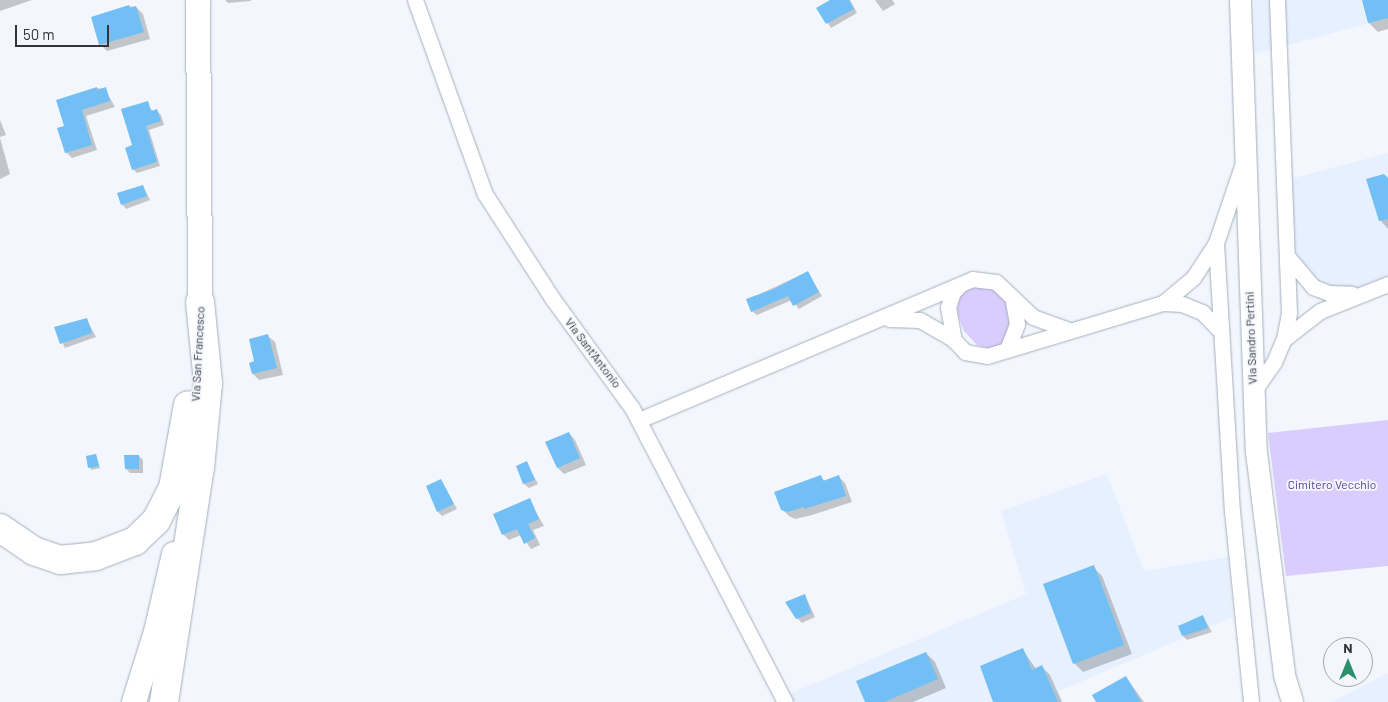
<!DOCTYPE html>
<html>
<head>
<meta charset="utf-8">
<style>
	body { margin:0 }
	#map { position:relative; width:1388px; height:702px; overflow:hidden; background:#f3f7fd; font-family:Barlow,sans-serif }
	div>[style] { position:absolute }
	.built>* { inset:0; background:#e7f0fe }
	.green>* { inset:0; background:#d9cdfd }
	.shadow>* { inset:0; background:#0003 }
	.building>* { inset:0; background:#71bff4 }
	.roads { filter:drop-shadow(0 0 1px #a4aebd) drop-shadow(0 0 1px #a4aebd) }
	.street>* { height:15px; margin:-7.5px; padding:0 7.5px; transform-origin:7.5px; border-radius:7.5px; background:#fff }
	.secondary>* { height:21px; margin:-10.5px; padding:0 10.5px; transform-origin:10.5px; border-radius:10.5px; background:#fff }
	.primary>* { height:24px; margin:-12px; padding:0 12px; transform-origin:12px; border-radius:12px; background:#fff }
	.highway>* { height:28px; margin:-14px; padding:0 14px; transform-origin:14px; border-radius:14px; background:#fff }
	span { translate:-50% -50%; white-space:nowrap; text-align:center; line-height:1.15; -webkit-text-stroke:4px #f3f7fd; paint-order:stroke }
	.street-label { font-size:12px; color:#31353b }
	.park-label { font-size:12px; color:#5a3c93 }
	.north { position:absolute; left:1323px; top:637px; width:50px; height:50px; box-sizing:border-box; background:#f3f7fd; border:1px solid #a5a9af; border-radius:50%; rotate:0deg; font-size:14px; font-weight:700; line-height:20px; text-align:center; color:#31353b }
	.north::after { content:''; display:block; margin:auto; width:18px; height:22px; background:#2a8f6a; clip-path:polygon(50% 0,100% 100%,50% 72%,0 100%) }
	.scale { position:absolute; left:15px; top:25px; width:94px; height:22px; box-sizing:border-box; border:2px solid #31353b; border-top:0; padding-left:6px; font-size:15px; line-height:18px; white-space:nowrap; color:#31353b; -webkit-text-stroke:4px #f3f7fd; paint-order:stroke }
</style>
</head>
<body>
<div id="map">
	<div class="built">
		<i style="clip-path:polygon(1254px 0,1388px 0,1388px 18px,1255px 54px)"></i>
		<i style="clip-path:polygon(1388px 153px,1388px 294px,1341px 310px,1314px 295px,1293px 253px,1291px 179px)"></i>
		<i style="clip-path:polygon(1107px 474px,1144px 571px,1228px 557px,1233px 617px,1059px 691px,1063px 702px,793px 702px,789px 694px,1026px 594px,1001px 511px)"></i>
		<i style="clip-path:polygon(1388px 673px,1388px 702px,1331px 702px)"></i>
	</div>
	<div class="green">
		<i style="clip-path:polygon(971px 283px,1002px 291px,1012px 320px,1001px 345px,991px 349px,977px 345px,964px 331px,958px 316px,957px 298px)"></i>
		<i style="clip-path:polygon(1388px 420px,1388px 566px,1286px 576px,1268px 433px)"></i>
	</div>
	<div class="shadow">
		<i style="clip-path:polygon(0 0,32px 0,0 11px)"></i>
		<i style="clip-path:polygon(225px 0,251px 0,251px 1px,228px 3px)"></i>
		<i style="clip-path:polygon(833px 0,850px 0,857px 13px,831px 28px,818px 8px)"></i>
		<i style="clip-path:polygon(875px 0,892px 0,895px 4px,883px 11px)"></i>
		<i style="clip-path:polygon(1363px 0,1388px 0,1388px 29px,1378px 32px,1369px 23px)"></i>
		<i style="clip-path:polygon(129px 6px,136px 7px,143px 14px,150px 39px,107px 51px,100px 44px)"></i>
		<i style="clip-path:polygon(96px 88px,105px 89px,115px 107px,86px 116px,97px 150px,72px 158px,66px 152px,66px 127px)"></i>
		<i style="clip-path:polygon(147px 103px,153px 112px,157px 111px,161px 115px,164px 125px,149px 130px,160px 166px,137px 173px,133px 169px,134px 146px)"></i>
		<i style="clip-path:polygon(0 120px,6px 135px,0 137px)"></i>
		<i style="clip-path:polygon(0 138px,10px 174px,0 179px)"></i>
		<i style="clip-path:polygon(1388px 178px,1388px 229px,1380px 220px)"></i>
		<i style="clip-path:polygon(143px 186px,150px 200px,126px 209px,122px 204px)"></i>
		<i style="clip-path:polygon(807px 272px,822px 296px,799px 309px,792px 300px,757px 315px,752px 311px,747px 300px)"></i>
		<i style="clip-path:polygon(87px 320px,96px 337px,65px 348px,56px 328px)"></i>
		<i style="clip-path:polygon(268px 336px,275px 342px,283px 375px,259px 380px,253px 374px)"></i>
		<i style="clip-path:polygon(569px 433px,575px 440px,586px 465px,564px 474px,558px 468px,547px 443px)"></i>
		<i style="clip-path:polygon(96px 455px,100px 468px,91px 470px,87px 457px)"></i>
		<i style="clip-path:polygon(139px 456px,143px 460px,143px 473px,130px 473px,126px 469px)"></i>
		<i style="clip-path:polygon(527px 463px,538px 484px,529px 488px,524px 484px)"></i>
		<i style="clip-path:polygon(820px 476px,825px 481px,838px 476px,845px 483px,852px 502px,812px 515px,795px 519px,789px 516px,782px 509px)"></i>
		<i style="clip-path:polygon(441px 480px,457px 509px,442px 516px,438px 512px)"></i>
		<i style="clip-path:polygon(529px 500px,544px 526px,533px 530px,540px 545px,531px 549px,521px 535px,509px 540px,503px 534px)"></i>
		<i style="clip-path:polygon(1093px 567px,1102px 576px,1132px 654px,1083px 672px,1074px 663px)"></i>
		<i style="clip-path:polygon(805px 595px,815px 617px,802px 623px,797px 618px)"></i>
		<i style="clip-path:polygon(1203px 617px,1212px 632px,1187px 640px,1183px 636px)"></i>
		<i style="clip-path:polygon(1023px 650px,1036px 669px,1042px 667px,1050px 675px,1062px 702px,996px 702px)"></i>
		<i style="clip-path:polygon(926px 653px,935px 662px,946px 688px,913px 702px,866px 702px)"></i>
		<i style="clip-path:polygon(1126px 677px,1144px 702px,1097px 702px)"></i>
	</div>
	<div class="building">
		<i style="clip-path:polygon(830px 0,849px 0,854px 9px,826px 24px,816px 8px)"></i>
		<i style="clip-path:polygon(1362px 0,1388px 0,1388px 18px,1368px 23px)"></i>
		<i style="clip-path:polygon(129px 5px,130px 8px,136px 6px,144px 32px,99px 45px,91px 17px)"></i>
		<i style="clip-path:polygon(97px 87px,97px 90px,106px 87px,110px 101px,82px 110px,92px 145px,65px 153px,57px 128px,64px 126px,56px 100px)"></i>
		<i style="clip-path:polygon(148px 101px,151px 111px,157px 109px,161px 121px,146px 126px,157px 162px,132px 170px,125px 148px,132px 145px,121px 109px)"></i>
		<i style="clip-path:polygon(1384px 174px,1388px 178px,1388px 219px,1379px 221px,1366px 179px)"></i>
		<i style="clip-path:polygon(143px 185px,147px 196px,121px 205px,117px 193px)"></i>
		<i style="clip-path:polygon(808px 271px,819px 292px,793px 306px,788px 296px,751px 312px,746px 299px,774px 289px)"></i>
		<i style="clip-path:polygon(87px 318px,92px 333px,60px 344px,54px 327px)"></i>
		<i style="clip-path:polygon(268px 334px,277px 368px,252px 374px,249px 363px,254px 361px,249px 339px)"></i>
		<i style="clip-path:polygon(569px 432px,580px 458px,557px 468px,545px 442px)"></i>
		<i style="clip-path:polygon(96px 454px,99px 466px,88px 468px,86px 456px)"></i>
		<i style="clip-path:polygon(124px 455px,139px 455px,139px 469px,125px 469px)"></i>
		<i style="clip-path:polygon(527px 461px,535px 480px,523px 484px,516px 466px)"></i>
		<i style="clip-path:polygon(821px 475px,823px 481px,839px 475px,846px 496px,804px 509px,804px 507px,788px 512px,781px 510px,774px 492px)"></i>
		<i style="clip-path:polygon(441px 479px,454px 504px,437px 512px,426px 486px)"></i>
		<i style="clip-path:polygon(530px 498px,539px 519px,528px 524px,535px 538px,524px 544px,517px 529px,502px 535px,493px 514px)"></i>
		<i style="clip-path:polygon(1094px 565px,1124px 645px,1073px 664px,1043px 584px)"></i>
		<i style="clip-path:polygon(805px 594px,811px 613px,796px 619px,785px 602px)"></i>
		<i style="clip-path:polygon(1203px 615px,1208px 628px,1182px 636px,1178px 626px)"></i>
		<i style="clip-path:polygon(1023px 648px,1032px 670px,1042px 665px,1058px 702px,993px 702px,980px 666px)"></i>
		<i style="clip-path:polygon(926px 652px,938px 679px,884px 702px,865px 702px,856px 681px)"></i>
		<i style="clip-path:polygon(1126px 676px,1141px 702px,1096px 702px,1092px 695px)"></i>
	</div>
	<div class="roads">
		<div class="street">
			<i style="left:415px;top:0;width:206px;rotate:70.2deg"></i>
			<i style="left:485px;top:194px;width:124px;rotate:57.2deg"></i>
			<i style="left:552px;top:298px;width:136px;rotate:54deg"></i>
			<i style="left:632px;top:408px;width:331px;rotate:62.5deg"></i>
			<i style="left:1242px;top:166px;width:81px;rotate:108.7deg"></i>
			<i style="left:1216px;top:243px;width:268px;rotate:86.6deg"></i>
			<i style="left:1232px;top:511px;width:192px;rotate:84.3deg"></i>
			<i style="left:1288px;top:257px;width:39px;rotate:50deg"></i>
			<i style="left:1313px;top:287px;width:17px;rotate:21deg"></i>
			<i style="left:1329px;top:293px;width:23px;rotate:2deg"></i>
			<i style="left:961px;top:284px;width:11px;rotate:135deg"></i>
			<i style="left:953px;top:292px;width:16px;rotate:108deg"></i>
			<i style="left:948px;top:307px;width:34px;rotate:80deg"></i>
			<i style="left:954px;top:340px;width:16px;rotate:47deg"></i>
			<i style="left:965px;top:352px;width:22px;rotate:10deg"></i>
			<i style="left:987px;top:356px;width:184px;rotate:-16.8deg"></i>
			<i style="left:1163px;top:303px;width:39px;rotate:-40deg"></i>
			<i style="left:1193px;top:278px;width:42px;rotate:-56.7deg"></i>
			<i style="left:1163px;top:303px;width:19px;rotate:3deg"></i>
			<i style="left:1182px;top:304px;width:22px;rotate:22deg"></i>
			<i style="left:1202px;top:312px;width:28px;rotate:46deg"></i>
			<i style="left:889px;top:319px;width:31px;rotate:2deg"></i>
			<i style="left:920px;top:320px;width:39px;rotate:30deg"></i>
			<i style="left:1284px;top:339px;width:46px;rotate:-37.9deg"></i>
			<i style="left:1320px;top:311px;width:73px;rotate:-21.7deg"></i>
			<i style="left:1007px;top:350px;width:28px;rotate:-69deg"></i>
			<i style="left:1017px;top:324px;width:27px;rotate:-100deg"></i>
			<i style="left:1253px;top:392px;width:37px;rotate:-55deg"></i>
			<i style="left:1274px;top:362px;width:25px;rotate:-67deg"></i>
			<i style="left:1284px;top:339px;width:26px;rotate:-79deg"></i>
			<i style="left:1289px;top:313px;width:313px;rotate:-92.2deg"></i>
			<i style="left:639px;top:420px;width:362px;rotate:-22.9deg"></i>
			<i style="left:972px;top:279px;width:24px;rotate:7deg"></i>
			<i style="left:996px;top:282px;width:51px;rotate:43.4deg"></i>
			<i style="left:1033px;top:317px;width:37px;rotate:20deg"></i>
		</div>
		<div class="secondary">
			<i style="left:1240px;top:0;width:452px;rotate:88deg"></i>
			<i style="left:1256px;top:452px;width:225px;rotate:82.8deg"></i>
			<i style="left:1284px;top:675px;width:28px;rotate:73deg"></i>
		</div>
		<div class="primary">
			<i style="left:198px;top:0;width:320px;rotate:89.6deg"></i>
			<i style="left:134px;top:702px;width:73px;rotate:-72.6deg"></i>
			<i style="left:156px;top:632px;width:80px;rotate:-77deg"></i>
		</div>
		<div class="highway">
			<i style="left:0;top:528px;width:41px;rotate:34.1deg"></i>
			<i style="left:34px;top:551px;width:28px;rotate:19deg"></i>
			<i style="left:60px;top:560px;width:36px;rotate:-6deg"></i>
			<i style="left:96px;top:556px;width:42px;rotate:-21deg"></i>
			<i style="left:135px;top:541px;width:29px;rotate:-44deg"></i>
			<i style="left:156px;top:521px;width:37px;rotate:-63deg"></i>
			<i style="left:173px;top:488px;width:84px;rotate:-79.8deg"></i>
			<i style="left:164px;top:702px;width:237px;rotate:-81.3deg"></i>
			<i style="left:200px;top:468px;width:85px;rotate:-84.6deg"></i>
			<i style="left:208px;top:383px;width:81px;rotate:-95.6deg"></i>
		</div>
	</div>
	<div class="street-label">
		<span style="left:1251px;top:338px;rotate:-92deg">Via Sandro Pertini</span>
		<span style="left:593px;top:353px;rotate:53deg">Via Sant'Antonio</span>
		<span style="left:198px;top:354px;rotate:-87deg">Via San Francesco</span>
	</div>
	<div class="park-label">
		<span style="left:1332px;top:485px">Cimitero Vecchio</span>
	</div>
	<div class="north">N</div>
	<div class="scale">50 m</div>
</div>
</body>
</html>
